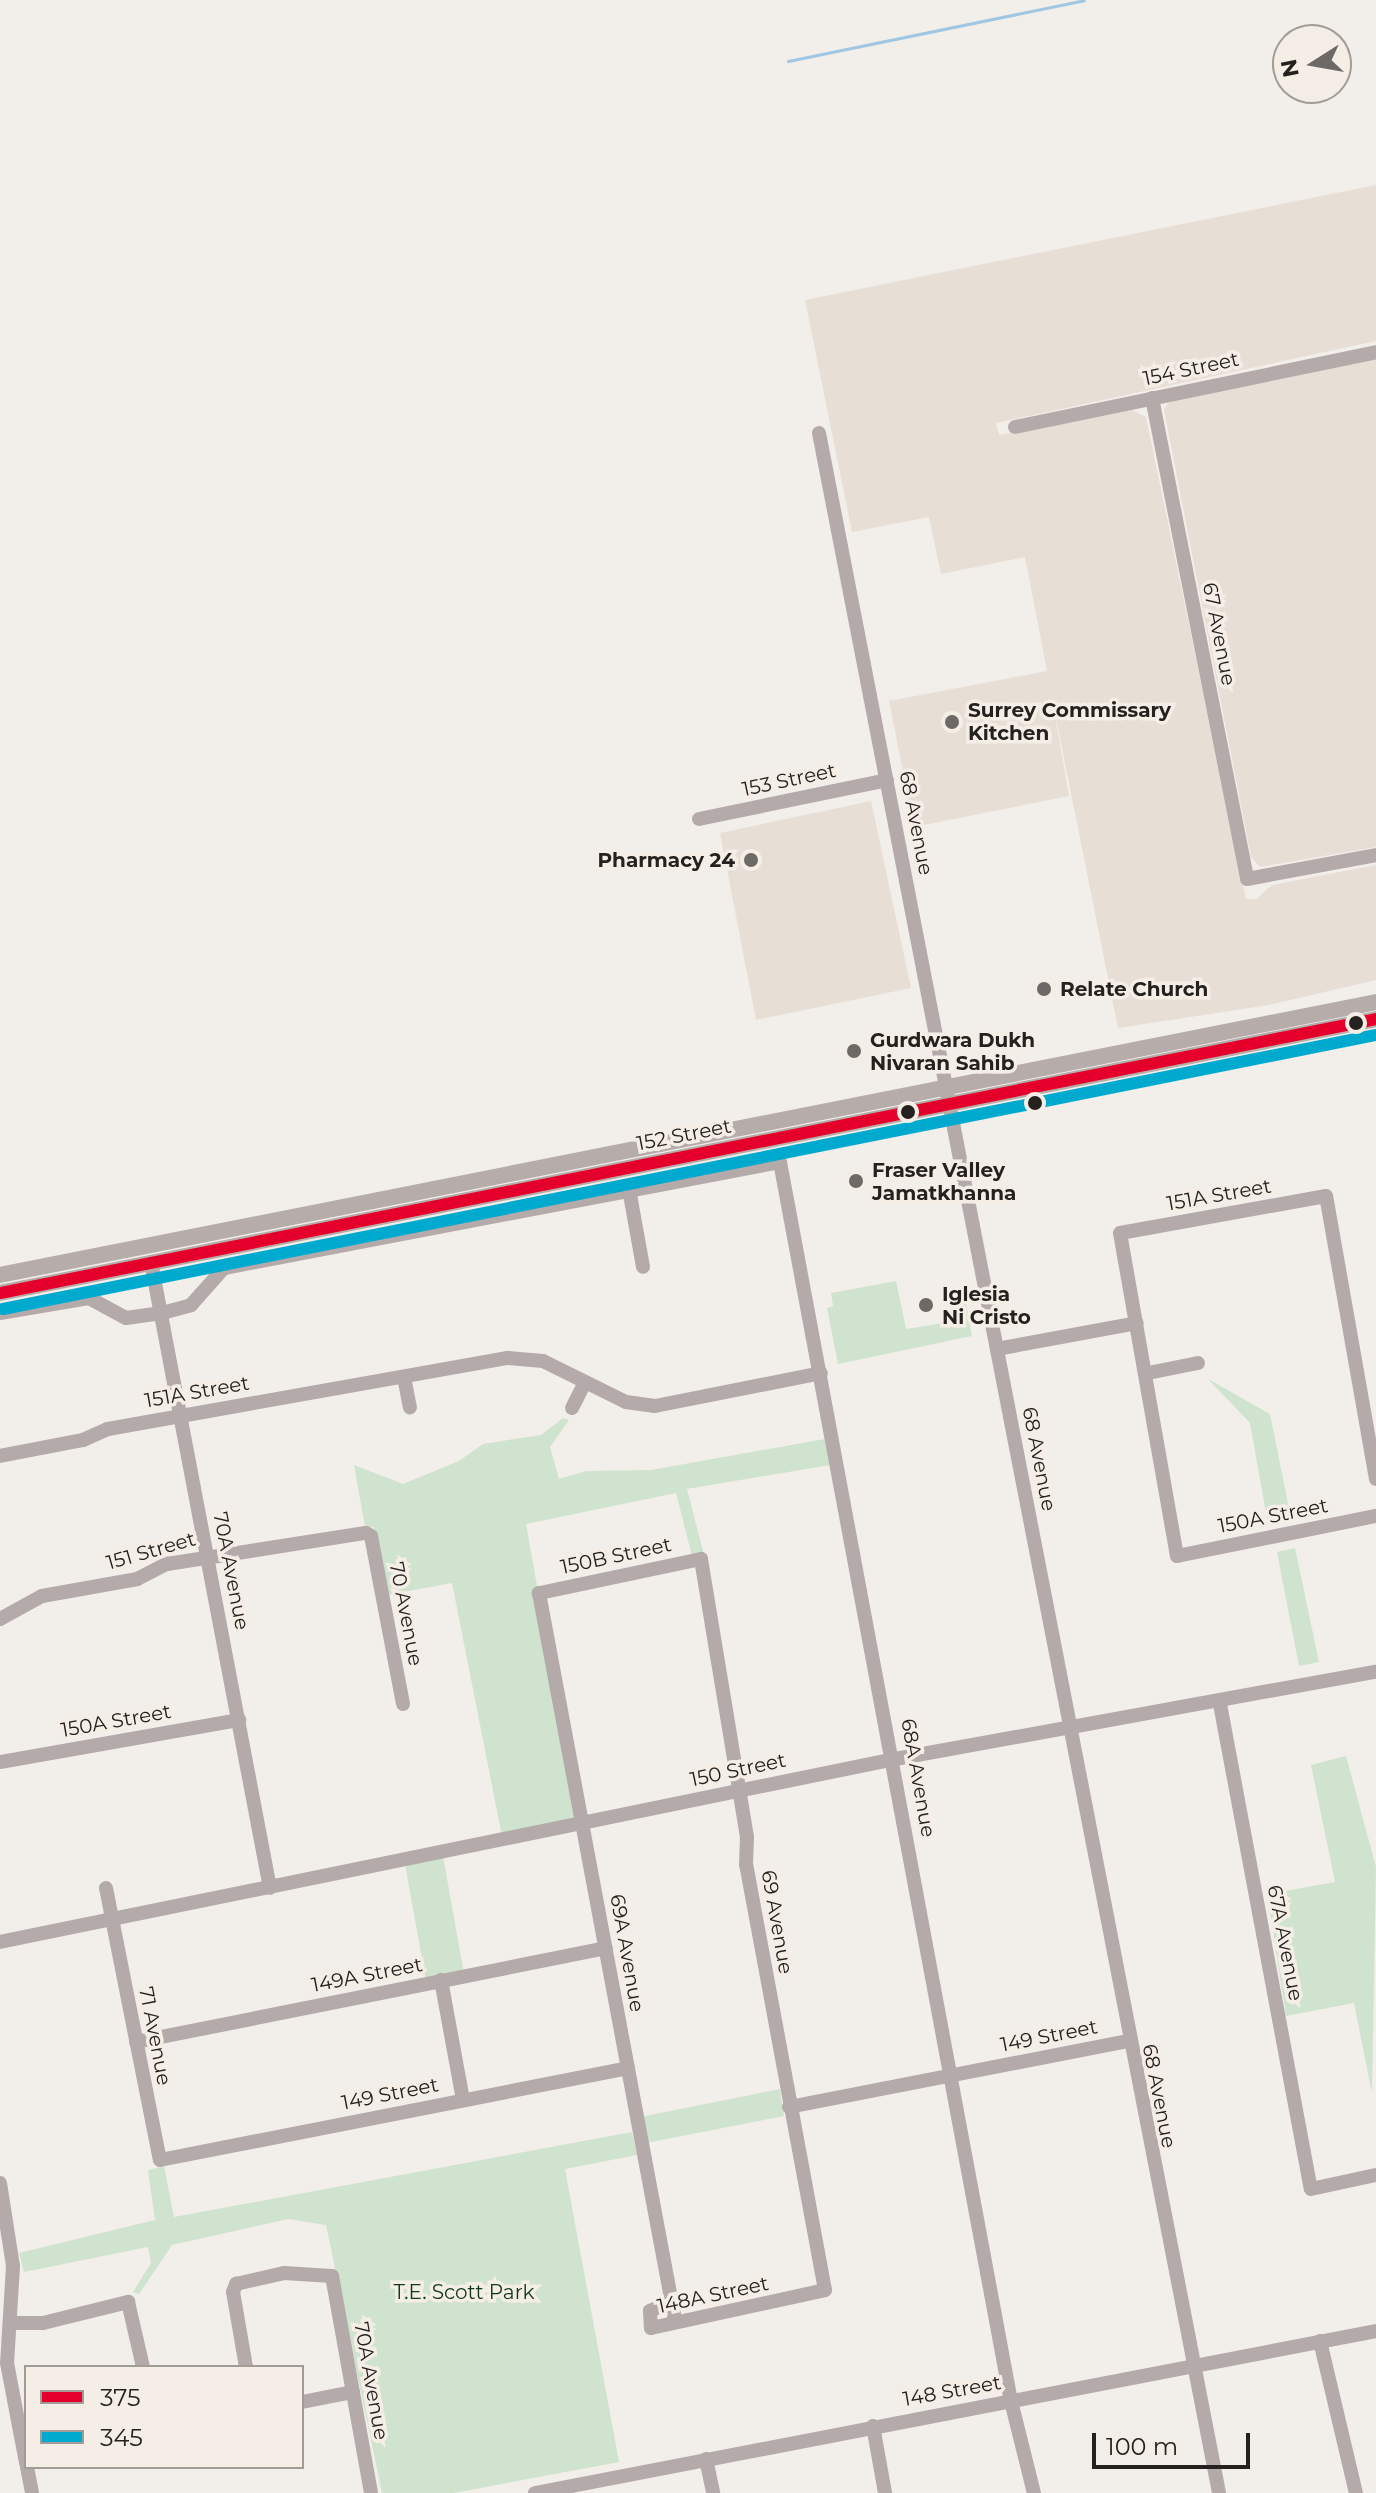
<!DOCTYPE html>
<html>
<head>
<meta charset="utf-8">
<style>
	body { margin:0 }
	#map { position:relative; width:1376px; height:2493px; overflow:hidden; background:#f2eeea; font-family:Montserrat,sans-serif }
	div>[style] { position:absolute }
	.built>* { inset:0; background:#e7dfd6 }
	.green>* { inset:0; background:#cfe3cf }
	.stream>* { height:3px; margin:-1.5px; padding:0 1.5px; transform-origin:1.5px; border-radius:1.5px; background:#9fc6e3 }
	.minor>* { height:14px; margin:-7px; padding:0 7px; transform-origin:7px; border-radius:7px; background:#b5aaaa }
	.major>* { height:16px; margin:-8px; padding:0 8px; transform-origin:8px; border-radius:8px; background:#b6adab }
	.bus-1>* { height:12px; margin:-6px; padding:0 6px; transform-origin:6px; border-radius:6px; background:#e4002b }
	.bus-2>* { height:12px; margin:-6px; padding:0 6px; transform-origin:6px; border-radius:6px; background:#00a9ce }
	.dots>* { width:22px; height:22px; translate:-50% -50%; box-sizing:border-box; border:4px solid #f5eee6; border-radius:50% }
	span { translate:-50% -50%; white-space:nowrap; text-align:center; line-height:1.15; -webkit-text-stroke:7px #f5eee6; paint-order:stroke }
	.street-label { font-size:20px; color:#24211f }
	.poi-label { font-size:20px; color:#24211f; font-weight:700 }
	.left { translate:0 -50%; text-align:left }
	.right { translate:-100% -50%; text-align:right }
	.park-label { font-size:20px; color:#0f391c }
	.legend { position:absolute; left:24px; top:2365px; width:280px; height:104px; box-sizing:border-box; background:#f5eee6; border:2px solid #a19c96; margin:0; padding:10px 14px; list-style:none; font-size:24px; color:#24211f }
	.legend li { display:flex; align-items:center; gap:16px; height:40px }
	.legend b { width:40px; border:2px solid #a19c96 }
	.north { position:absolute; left:1272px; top:24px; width:80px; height:80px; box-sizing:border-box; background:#f5eee6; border:2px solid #a19c96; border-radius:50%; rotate:259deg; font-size:22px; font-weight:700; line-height:32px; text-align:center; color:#24211f }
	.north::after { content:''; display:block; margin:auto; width:28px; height:36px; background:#6c6966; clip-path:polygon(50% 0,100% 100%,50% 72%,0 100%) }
	.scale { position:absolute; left:1092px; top:2433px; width:158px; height:36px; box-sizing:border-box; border:4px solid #24211f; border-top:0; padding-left:10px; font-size:24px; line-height:28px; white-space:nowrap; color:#24211f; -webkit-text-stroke:6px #f5eee6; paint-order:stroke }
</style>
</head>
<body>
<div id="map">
	<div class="built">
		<i style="clip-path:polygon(1376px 185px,1376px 341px,996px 423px,999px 435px,1130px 409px,1146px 417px,1246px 899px,1256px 899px,1272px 885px,1376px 865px,1376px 980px,1269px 1005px,1118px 1028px,1052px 698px,1069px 796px,914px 827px,889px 701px,1047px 671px,1025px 557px,941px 574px,929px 517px,852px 532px,805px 300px)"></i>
		<i style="clip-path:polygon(1376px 358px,1376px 847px,1260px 867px,1251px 857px,1164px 410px,1170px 400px)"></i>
		<i style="clip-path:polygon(871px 801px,911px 988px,756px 1020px,720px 833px)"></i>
	</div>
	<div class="green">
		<i style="clip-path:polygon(896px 1281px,906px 1329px,957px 1321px,954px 1297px,964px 1293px,972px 1336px,838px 1364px,827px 1308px,833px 1306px,831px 1293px)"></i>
		<i style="clip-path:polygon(1208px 1379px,1270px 1414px,1291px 1519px,1268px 1524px,1250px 1423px)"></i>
		<i style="clip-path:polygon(563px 1418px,569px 1420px,550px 1447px,559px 1479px,586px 1471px,651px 1470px,825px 1439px,830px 1465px,687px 1489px,704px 1555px,692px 1556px,676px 1493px,526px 1524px,579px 1822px,502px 1836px,452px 1583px,387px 1595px,374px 1527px,365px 1527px,354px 1465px,403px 1484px,459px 1461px,483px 1444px,541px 1435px)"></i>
		<i style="clip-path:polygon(1295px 1548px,1319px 1662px,1299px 1666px,1277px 1552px)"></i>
		<i style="clip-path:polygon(1346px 1756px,1376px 1867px,1372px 2093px,1354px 2003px,1286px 2016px,1270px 1912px,1277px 1906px,1274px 1893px,1335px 1882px,1311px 1765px)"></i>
		<i style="clip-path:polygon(443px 1856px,464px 1974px,426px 1981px,405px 1864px)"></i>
		<i style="clip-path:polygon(780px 2089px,784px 2116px,646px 2143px,640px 2117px)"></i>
		<i style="clip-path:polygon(632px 2132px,637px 2155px,565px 2169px,619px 2462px,454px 2493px,382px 2493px,326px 2225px,288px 2219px,172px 2245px,139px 2294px,133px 2292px,151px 2263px,148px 2247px,24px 2272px,19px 2253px,155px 2220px,148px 2170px,164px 2166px,174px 2217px)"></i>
	</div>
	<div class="stream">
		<i style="left:788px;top:61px;width:302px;rotate:-11.6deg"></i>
	</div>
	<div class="minor">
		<i style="left:1152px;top:398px;width:490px;rotate:78.8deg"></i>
		<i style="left:1247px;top:879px;width:131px;rotate:-10.5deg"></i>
		<i style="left:1015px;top:427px;width:369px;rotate:-11.7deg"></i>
		<i style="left:819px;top:433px;width:2098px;rotate:79.01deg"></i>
		<i style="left:699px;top:819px;width:192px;rotate:-11.7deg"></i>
		<i style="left:629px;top:1189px;width:79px;rotate:79.8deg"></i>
		<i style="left:151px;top:1262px;width:637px;rotate:79.24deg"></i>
		<i style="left:0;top:1313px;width:90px;rotate:-9.6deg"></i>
		<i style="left:89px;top:1298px;width:42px;rotate:28.4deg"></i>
		<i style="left:126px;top:1318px;width:36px;rotate:-8deg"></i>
		<i style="left:162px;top:1313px;width:30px;rotate:-15deg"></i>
		<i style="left:191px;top:1305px;width:50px;rotate:-48.3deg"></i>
		<i style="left:224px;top:1268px;width:566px;rotate:-10.79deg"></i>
		<i style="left:780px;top:1162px;width:1260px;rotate:79.44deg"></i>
		<i style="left:1011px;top:2401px;width:95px;rotate:76deg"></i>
		<i style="left:997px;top:1349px;width:142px;rotate:-10.5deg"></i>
		<i style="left:1148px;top:1373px;width:51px;rotate:-11.3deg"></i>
		<i style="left:404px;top:1377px;width:31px;rotate:79deg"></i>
		<i style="left:572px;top:1408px;width:29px;rotate:-63deg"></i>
		<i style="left:0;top:1456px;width:85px;rotate:-10.9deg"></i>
		<i style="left:83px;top:1440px;width:27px;rotate:-24deg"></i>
		<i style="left:108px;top:1429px;width:406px;rotate:-10.1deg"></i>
		<i style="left:508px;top:1358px;width:35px;rotate:5deg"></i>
		<i style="left:543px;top:1361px;width:93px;rotate:26.3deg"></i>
		<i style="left:626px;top:1402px;width:29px;rotate:8deg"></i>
		<i style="left:655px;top:1406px;width:169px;rotate:-11.2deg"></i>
		<i style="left:1376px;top:1479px;width:287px;rotate:-100deg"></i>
		<i style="left:1326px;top:1196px;width:209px;rotate:169.8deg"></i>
		<i style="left:1120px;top:1233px;width:328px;rotate:80deg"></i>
		<i style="left:1177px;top:1556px;width:203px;rotate:-11.4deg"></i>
		<i style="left:0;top:1619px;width:48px;rotate:-28.7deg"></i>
		<i style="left:42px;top:1596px;width:97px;rotate:-10.1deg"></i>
		<i style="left:137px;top:1579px;width:34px;rotate:-27deg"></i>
		<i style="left:167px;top:1564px;width:201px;rotate:-8.9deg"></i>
		<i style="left:366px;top:1533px;width:6px;rotate:31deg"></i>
		<i style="left:371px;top:1536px;width:171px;rotate:79.2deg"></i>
		<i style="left:1220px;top:1704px;width:493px;rotate:79.4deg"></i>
		<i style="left:1311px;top:2189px;width:66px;rotate:-12.2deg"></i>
		<i style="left:0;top:1762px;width:243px;rotate:-10deg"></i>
		<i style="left:106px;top:1888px;width:277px;rotate:78.8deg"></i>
		<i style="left:160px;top:2160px;width:477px;rotate:-11.1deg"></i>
		<i style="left:0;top:1942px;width:914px;rotate:-11.56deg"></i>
		<i style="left:895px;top:1759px;width:489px;rotate:-10.3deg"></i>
		<i style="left:441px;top:1980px;width:122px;rotate:79.6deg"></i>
		<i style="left:136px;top:2042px;width:479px;rotate:-11.3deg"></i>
		<i style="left:789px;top:2107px;width:346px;rotate:-11deg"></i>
		<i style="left:0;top:2183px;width:84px;rotate:81.1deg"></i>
		<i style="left:13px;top:2266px;width:97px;rotate:93.5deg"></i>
		<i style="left:7px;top:2363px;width:102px;rotate:79.2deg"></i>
		<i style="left:671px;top:2302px;width:23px;rotate:157deg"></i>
		<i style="left:650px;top:2311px;width:17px;rotate:87deg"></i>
		<i style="left:651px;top:2328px;width:178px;rotate:-12.3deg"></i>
		<i style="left:825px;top:2290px;width:432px;rotate:-100.5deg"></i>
		<i style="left:746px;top:1865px;width:28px;rotate:-88deg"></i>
		<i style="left:747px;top:1837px;width:282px;rotate:-99.4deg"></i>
		<i style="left:701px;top:1559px;width:166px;rotate:168.1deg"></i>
		<i style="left:539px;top:1593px;width:740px;rotate:79.4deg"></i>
		<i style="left:13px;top:2323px;width:30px"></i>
		<i style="left:43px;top:2323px;width:88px;rotate:-13.9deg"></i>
		<i style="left:128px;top:2302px;width:67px;rotate:77deg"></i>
		<i style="left:1320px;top:2341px;width:156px;rotate:76.7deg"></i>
		<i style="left:246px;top:2367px;width:76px;rotate:-99.8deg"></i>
		<i style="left:233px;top:2292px;width:9px;rotate:-69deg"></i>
		<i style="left:236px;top:2284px;width:49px;rotate:-12.9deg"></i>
		<i style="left:284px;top:2273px;width:48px;rotate:3.6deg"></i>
		<i style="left:332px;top:2276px;width:220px;rotate:79.8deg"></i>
		<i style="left:302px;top:2402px;width:52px;rotate:-11.1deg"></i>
		<i style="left:873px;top:2426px;width:68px;rotate:79.8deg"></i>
		<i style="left:706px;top:2459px;width:35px;rotate:78deg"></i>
		<i style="left:27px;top:2467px;width:26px;rotate:79deg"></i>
		<i style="left:535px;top:2493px;width:856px;rotate:-10.9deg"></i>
	</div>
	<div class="major">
		<i style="left:0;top:1275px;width:1403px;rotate:-11.22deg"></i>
		<i style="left:0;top:1293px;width:1403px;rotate:-11.26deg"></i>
	</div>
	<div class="bus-1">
		<i style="left:0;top:1293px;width:1403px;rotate:-11.26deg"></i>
	</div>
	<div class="bus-2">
		<i style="left:3px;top:1309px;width:1400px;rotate:-11.29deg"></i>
	</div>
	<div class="dots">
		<i style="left:952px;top:722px;background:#6c6966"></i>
		<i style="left:751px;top:860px;background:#6c6966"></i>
		<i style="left:1044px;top:989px;background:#6c6966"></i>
		<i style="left:1356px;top:1023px;background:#24211f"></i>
		<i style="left:854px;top:1051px;background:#6c6966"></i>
		<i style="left:1035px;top:1103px;background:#24211f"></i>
		<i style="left:908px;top:1112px;background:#24211f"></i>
		<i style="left:856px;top:1181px;background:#6c6966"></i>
		<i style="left:926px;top:1305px;background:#6c6966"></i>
	</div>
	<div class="street-label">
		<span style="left:1191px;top:369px;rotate:-12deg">154 Street</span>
		<span style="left:1219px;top:634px;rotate:79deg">67 Avenue</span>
		<span style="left:789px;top:780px;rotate:-12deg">153 Street</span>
		<span style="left:916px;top:823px;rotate:79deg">68 Avenue</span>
		<span style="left:684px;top:1135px;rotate:-11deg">152 Street</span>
		<span style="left:1219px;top:1195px;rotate:-10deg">151A Street</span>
		<span style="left:197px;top:1392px;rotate:-10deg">151A Street</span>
		<span style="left:1039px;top:1459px;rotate:79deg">68 Avenue</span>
		<span style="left:1273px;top:1516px;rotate:-11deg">150A Street</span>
		<span style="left:151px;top:1551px;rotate:-16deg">151 Street</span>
		<span style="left:616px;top:1556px;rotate:-12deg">150B Street</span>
		<span style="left:231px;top:1571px;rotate:79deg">70A Avenue</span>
		<span style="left:406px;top:1614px;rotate:79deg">70 Avenue</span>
		<span style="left:116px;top:1721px;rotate:-10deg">150A Street</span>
		<span style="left:738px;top:1770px;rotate:-12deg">150 Street</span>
		<span style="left:918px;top:1778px;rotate:80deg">68A Avenue</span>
		<span style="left:777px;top:1922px;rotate:80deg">69 Avenue</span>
		<span style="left:1285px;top:1943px;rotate:79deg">67A Avenue</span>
		<span style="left:627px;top:1953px;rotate:80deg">69A Avenue</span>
		<span style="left:367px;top:1975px;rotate:-11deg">149A Street</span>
		<span style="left:155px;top:2036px;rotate:79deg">71 Avenue</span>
		<span style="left:1049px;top:2036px;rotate:-11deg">149 Street</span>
		<span style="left:390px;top:2094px;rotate:-11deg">149 Street</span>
		<span style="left:1159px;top:2096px;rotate:79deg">68 Avenue</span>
		<span style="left:713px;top:2295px;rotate:-12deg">148A Street</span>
		<span style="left:371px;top:2381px;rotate:80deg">70A Avenue</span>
		<span style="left:952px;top:2391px;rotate:-10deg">148 Street</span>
	</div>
	<div class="poi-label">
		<span class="left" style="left:968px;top:722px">Surrey Commissary<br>Kitchen</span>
		<span class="right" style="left:735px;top:860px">Pharmacy 24</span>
		<span class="left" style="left:1060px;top:989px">Relate Church</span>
		<span class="left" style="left:870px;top:1052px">Gurdwara Dukh<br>Nivaran Sahib</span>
		<span class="left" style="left:872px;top:1182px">Fraser Valley<br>Jamatkhanna</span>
		<span class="left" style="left:942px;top:1306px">Iglesia<br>Ni Cristo</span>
	</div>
	<div class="park-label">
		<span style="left:464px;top:2292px">T.E. Scott Park</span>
	</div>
	<ul class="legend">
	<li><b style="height:10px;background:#e4002b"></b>375</li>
	<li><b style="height:10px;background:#00a9ce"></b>345</li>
	</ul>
	<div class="north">N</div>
	<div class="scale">100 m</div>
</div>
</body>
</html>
